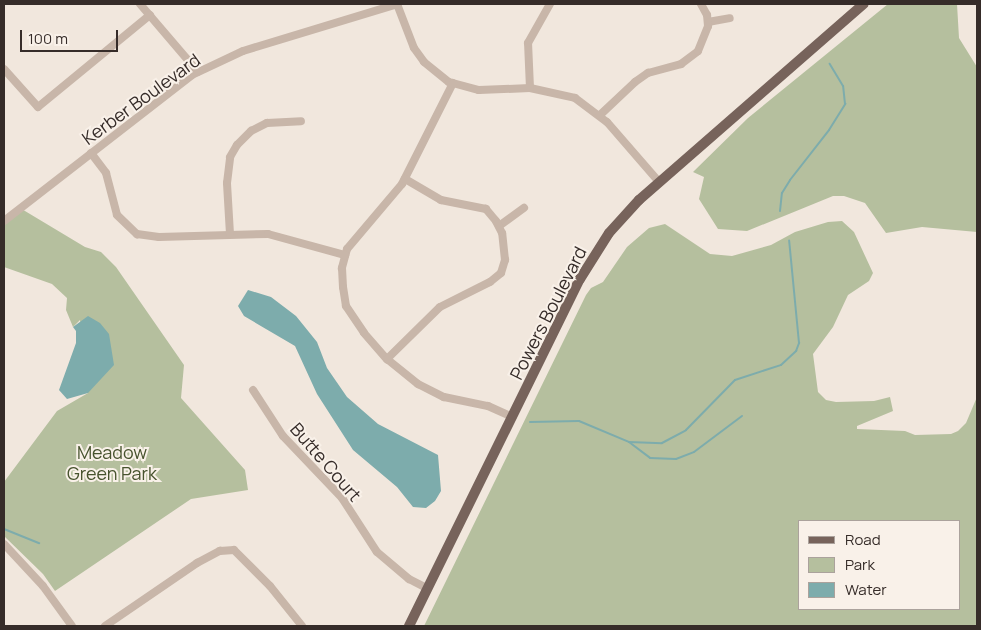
<!DOCTYPE html>
<html>
<head>
<meta charset="utf-8">
<style>
	body { margin:0 }
	#map { position:relative; width:981px; height:630px; overflow:hidden; background:#f1e7dd; font-family:Manrope,sans-serif }
	div>[style] { position:absolute }
	.green>* { inset:0; background:#b5bf9e }
	.water>* { inset:0; background:#7dacac }
	.stream>* { height:2px; margin:-1px; padding:0 1px; transform-origin:1px; border-radius:1px; background:#7dacac }
	.minor>* { height:8px; margin:-4px; padding:0 4px; transform-origin:4px; border-radius:4px; background:#c8b6a9 }
	.major>* { height:10px; margin:-5px; padding:0 5px; transform-origin:5px; border-radius:5px; background:#77635b }
	span { translate:-50% -50%; white-space:nowrap; text-align:center; line-height:1.15; -webkit-text-stroke:4px #f9f1e9; paint-order:stroke }
	.street-label { font-size:18px; color:#362c29 }
	.park-label { font-size:18px; color:#47532e }
	.frame { position:absolute; inset:0; border:5px solid #362c29; pointer-events:none }
	.legend { position:absolute; left:798px; top:520px; width:162px; height:90px; box-sizing:border-box; background:#f9f1e9; border:1px solid #aba29c; margin:0; padding:6px 9px; list-style:none; font-size:15px; color:#362c29 }
	.legend li { display:flex; align-items:center; gap:10px; height:25px }
	.legend b { width:25px; border:1px solid #aba29c }
	.scale { position:absolute; left:20px; top:30px; width:98px; height:22px; box-sizing:border-box; border:2px solid #362c29; border-top:0; padding-left:6px; font-size:15px; line-height:18px; white-space:nowrap; color:#362c29; -webkit-text-stroke:4px #f9f1e9; paint-order:stroke }
</style>
</head>
<body>
<div id="map">
	<div class="green">
		<i style="clip-path:polygon(888px 4px,957px 4px,959px 38px,977px 67px,977px 232px,922px 227px,886px 233px,865px 203px,844px 196px,833px 196px,747px 231px,718px 229px,699px 199px,704px 177px,693px 172px,748px 118px)"></i>
		<i style="clip-path:polygon(20px 208px,85px 247px,101px 252px,116px 267px,184px 365px,181px 398px,245px 470px,248px 490px,191px 499px,55px 591px,43px 574px,4px 536px,4px 482px,57px 411px,88px 393px,80px 320px,73px 327px,66px 310px,67px 298px,52px 284px,4px 267px,4px 221px)"></i>
		<i style="clip-path:polygon(evenodd,842px 221px,854px 232px,873px 273px,869px 281px,848px 295px,833px 327px,813px 354px,818px 392px,826px 400px,836px 402px,874px 401px,890px 397px,893px 411px,857px 426px,857px 429px,905px 431px,915px 435px,951px 434px,958px 431px,966px 423px,977px 397px,977px 626px,424px 626px,586px 295px,591px 288px,603px 282px,627px 247px,649px 228px,665px 224px,710px 254px,732px 256px,771px 245px,795px 232px,828px 222px,842px 221px,800px 521px,960px 521px,960px 609px,800px 609px,800px 521px)"></i>
	</div>
	<div class="water">
		<i style="clip-path:polygon(248px 290px,271px 297px,296px 316px,317px 342px,327px 368px,347px 397px,378px 424px,438px 455px,441px 491px,435px 501px,426px 508px,413px 507px,397px 487px,353px 450px,317px 394px,295px 346px,244px 316px,238px 306px)"></i>
		<i style="clip-path:polygon(88px 316px,100px 323px,109px 334px,114px 365px,88px 393px,67px 399px,59px 390px,76px 343px,76px 331px,73px 327px)"></i>
	</div>
	<div class="stream">
		<i style="left:780px;top:211px;width:18px;rotate:-84deg"></i>
		<i style="left:782px;top:193px;width:15px;rotate:-58deg"></i>
		<i style="left:790px;top:180px;width:63px;rotate:-52deg"></i>
		<i style="left:829px;top:130px;width:31px;rotate:-58deg"></i>
		<i style="left:845px;top:104px;width:18px;rotate:-96deg"></i>
		<i style="left:843px;top:86px;width:26px;rotate:-121deg"></i>
		<i style="left:530px;top:422px;width:49px;rotate:-1.2deg"></i>
		<i style="left:579px;top:421px;width:54px;rotate:22.8deg"></i>
		<i style="left:629px;top:442px;width:33px;rotate:2deg"></i>
		<i style="left:662px;top:443px;width:27px;rotate:-28deg"></i>
		<i style="left:686px;top:430px;width:70px;rotate:-45.6deg"></i>
		<i style="left:735px;top:380px;width:48px;rotate:-18.1deg"></i>
		<i style="left:781px;top:365px;width:21px;rotate:-43deg"></i>
		<i style="left:796px;top:351px;width:9px;rotate:-69deg"></i>
		<i style="left:799px;top:343px;width:103px;rotate:-95.5deg"></i>
		<i style="left:629px;top:442px;width:26px;rotate:37deg"></i>
		<i style="left:650px;top:458px;width:26px;rotate:2deg"></i>
		<i style="left:676px;top:459px;width:19px;rotate:-21deg"></i>
		<i style="left:694px;top:452px;width:60px;rotate:-36.9deg"></i>
		<i style="left:4px;top:529px;width:38px;rotate:22deg"></i>
	</div>
	<div class="minor">
		<i style="left:140px;top:4px;width:89px;rotate:49.5deg"></i>
		<i style="left:397px;top:4px;width:47px;rotate:68.9deg"></i>
		<i style="left:414px;top:48px;width:17px;rotate:54deg"></i>
		<i style="left:424px;top:62px;width:32px;rotate:39deg"></i>
		<i style="left:449px;top:82px;width:31px;rotate:15deg"></i>
		<i style="left:479px;top:90px;width:51px;rotate:-2.2deg"></i>
		<i style="left:530px;top:88px;width:46px;rotate:12.5deg"></i>
		<i style="left:575px;top:98px;width:40px;rotate:37deg"></i>
		<i style="left:607px;top:122px;width:79px;rotate:49.1deg"></i>
		<i style="left:708px;top:22px;width:22px;rotate:-10deg"></i>
		<i style="left:4px;top:69px;width:51px;rotate:48.2deg"></i>
		<i style="left:38px;top:107px;width:145px;rotate:-39.4deg"></i>
		<i style="left:453px;top:83px;width:113px;rotate:116.8deg"></i>
		<i style="left:402px;top:184px;width:85px;rotate:130.2deg"></i>
		<i style="left:347px;top:249px;width:20px;rotate:105deg"></i>
		<i style="left:342px;top:268px;width:19px;rotate:87deg"></i>
		<i style="left:343px;top:287px;width:19px;rotate:81deg"></i>
		<i style="left:346px;top:306px;width:32px;rotate:56deg"></i>
		<i style="left:364px;top:333px;width:35px;rotate:49deg"></i>
		<i style="left:387px;top:359px;width:40px;rotate:39deg"></i>
		<i style="left:418px;top:384px;width:29px;rotate:27deg"></i>
		<i style="left:444px;top:397px;width:45px;rotate:11.6deg"></i>
		<i style="left:488px;top:406px;width:27px;rotate:24deg"></i>
		<i style="left:530px;top:88px;width:45px;rotate:-92.5deg"></i>
		<i style="left:528px;top:43px;width:45px;rotate:-60.6deg"></i>
		<i style="left:600px;top:115px;width:48px;rotate:-43.3deg"></i>
		<i style="left:635px;top:82px;width:16px;rotate:-35deg"></i>
		<i style="left:648px;top:73px;width:34px;rotate:-15deg"></i>
		<i style="left:681px;top:64px;width:21px;rotate:-37deg"></i>
		<i style="left:698px;top:51px;width:27px;rotate:-68deg"></i>
		<i style="left:708px;top:26px;width:11px;rotate:-95deg"></i>
		<i style="left:707px;top:15px;width:13px;rotate:-119deg"></i>
		<i style="left:91px;top:153px;width:25px;rotate:53deg"></i>
		<i style="left:106px;top:173px;width:43px;rotate:75.3deg"></i>
		<i style="left:117px;top:215px;width:28px;rotate:44deg"></i>
		<i style="left:137px;top:234px;width:22px;rotate:8deg"></i>
		<i style="left:159px;top:237px;width:109px;rotate:-1.6deg"></i>
		<i style="left:268px;top:234px;width:80px;rotate:15.3deg"></i>
		<i style="left:4px;top:221px;width:238px;rotate:-37.8deg"></i>
		<i style="left:192px;top:75px;width:56px;rotate:-25.2deg"></i>
		<i style="left:243px;top:51px;width:162px;rotate:-16.9deg"></i>
		<i style="left:499px;top:226px;width:31px;rotate:-36deg"></i>
		<i style="left:230px;top:234px;width:51px;rotate:-93.4deg"></i>
		<i style="left:227px;top:183px;width:26px;rotate:-83deg"></i>
		<i style="left:230px;top:157px;width:14px;rotate:-60deg"></i>
		<i style="left:237px;top:145px;width:20px;rotate:-45deg"></i>
		<i style="left:251px;top:131px;width:18px;rotate:-27deg"></i>
		<i style="left:267px;top:123px;width:34px;rotate:-3deg"></i>
		<i style="left:387px;top:359px;width:74px;rotate:-44.5deg"></i>
		<i style="left:440px;top:307px;width:56px;rotate:-26.6deg"></i>
		<i style="left:490px;top:282px;width:14px;rotate:-39deg"></i>
		<i style="left:501px;top:273px;width:14px;rotate:-73deg"></i>
		<i style="left:505px;top:260px;width:27px;rotate:-96deg"></i>
		<i style="left:502px;top:233px;width:13px;rotate:-117deg"></i>
		<i style="left:496px;top:221px;width:16px;rotate:-130deg"></i>
		<i style="left:486px;top:209px;width:46px;rotate:-168.7deg"></i>
		<i style="left:441px;top:200px;width:42px;rotate:-149.7deg"></i>
		<i style="left:253px;top:390px;width:55px;rotate:56.9deg"></i>
		<i style="left:283px;top:436px;width:86px;rotate:46.4deg"></i>
		<i style="left:342px;top:498px;width:64px;rotate:57.1deg"></i>
		<i style="left:377px;top:552px;width:42px;rotate:40.2deg"></i>
		<i style="left:409px;top:579px;width:20px;rotate:27deg"></i>
		<i style="left:4px;top:544px;width:57px;rotate:47.1deg"></i>
		<i style="left:43px;top:586px;width:49px;rotate:54.1deg"></i>
		<i style="left:105px;top:626px;width:112px;rotate:-34.4deg"></i>
		<i style="left:197px;top:563px;width:26px;rotate:-28deg"></i>
		<i style="left:220px;top:551px;width:14px;rotate:-4deg"></i>
		<i style="left:234px;top:550px;width:51px;rotate:45deg"></i>
		<i style="left:270px;top:586px;width:51px;rotate:51.3deg"></i>
	</div>
	<div class="major">
		<i style="left:409px;top:626px;width:387px;rotate:-63.8deg"></i>
		<i style="left:580px;top:279px;width:54px;rotate:-57.8deg"></i>
		<i style="left:609px;top:233px;width:45px;rotate:-47.7deg"></i>
		<i style="left:639px;top:200px;width:298px;rotate:-41.1deg"></i>
	</div>
	<div class="street-label">
		<span style="left:141px;top:99px;rotate:-36deg">Kerber Boulevard</span>
		<span style="left:548px;top:313px;rotate:-63deg">Powers Boulevard</span>
		<span style="left:326px;top:462px;rotate:49deg">Butte Court</span>
	</div>
	<div class="park-label">
		<span style="left:112px;top:463px">Meadow<br>Green Park</span>
	</div>
	<div class="frame"></div>
	<ul class="legend">
	<li><b style="height:6px;background:#77635b"></b>Road</li>
	<li><b style="height:14px;background:#b5bf9e"></b>Park</li>
	<li><b style="height:14px;background:#7dacac"></b>Water</li>
	</ul>
	<div class="scale">100 m</div>
</div>
</body>
</html>
